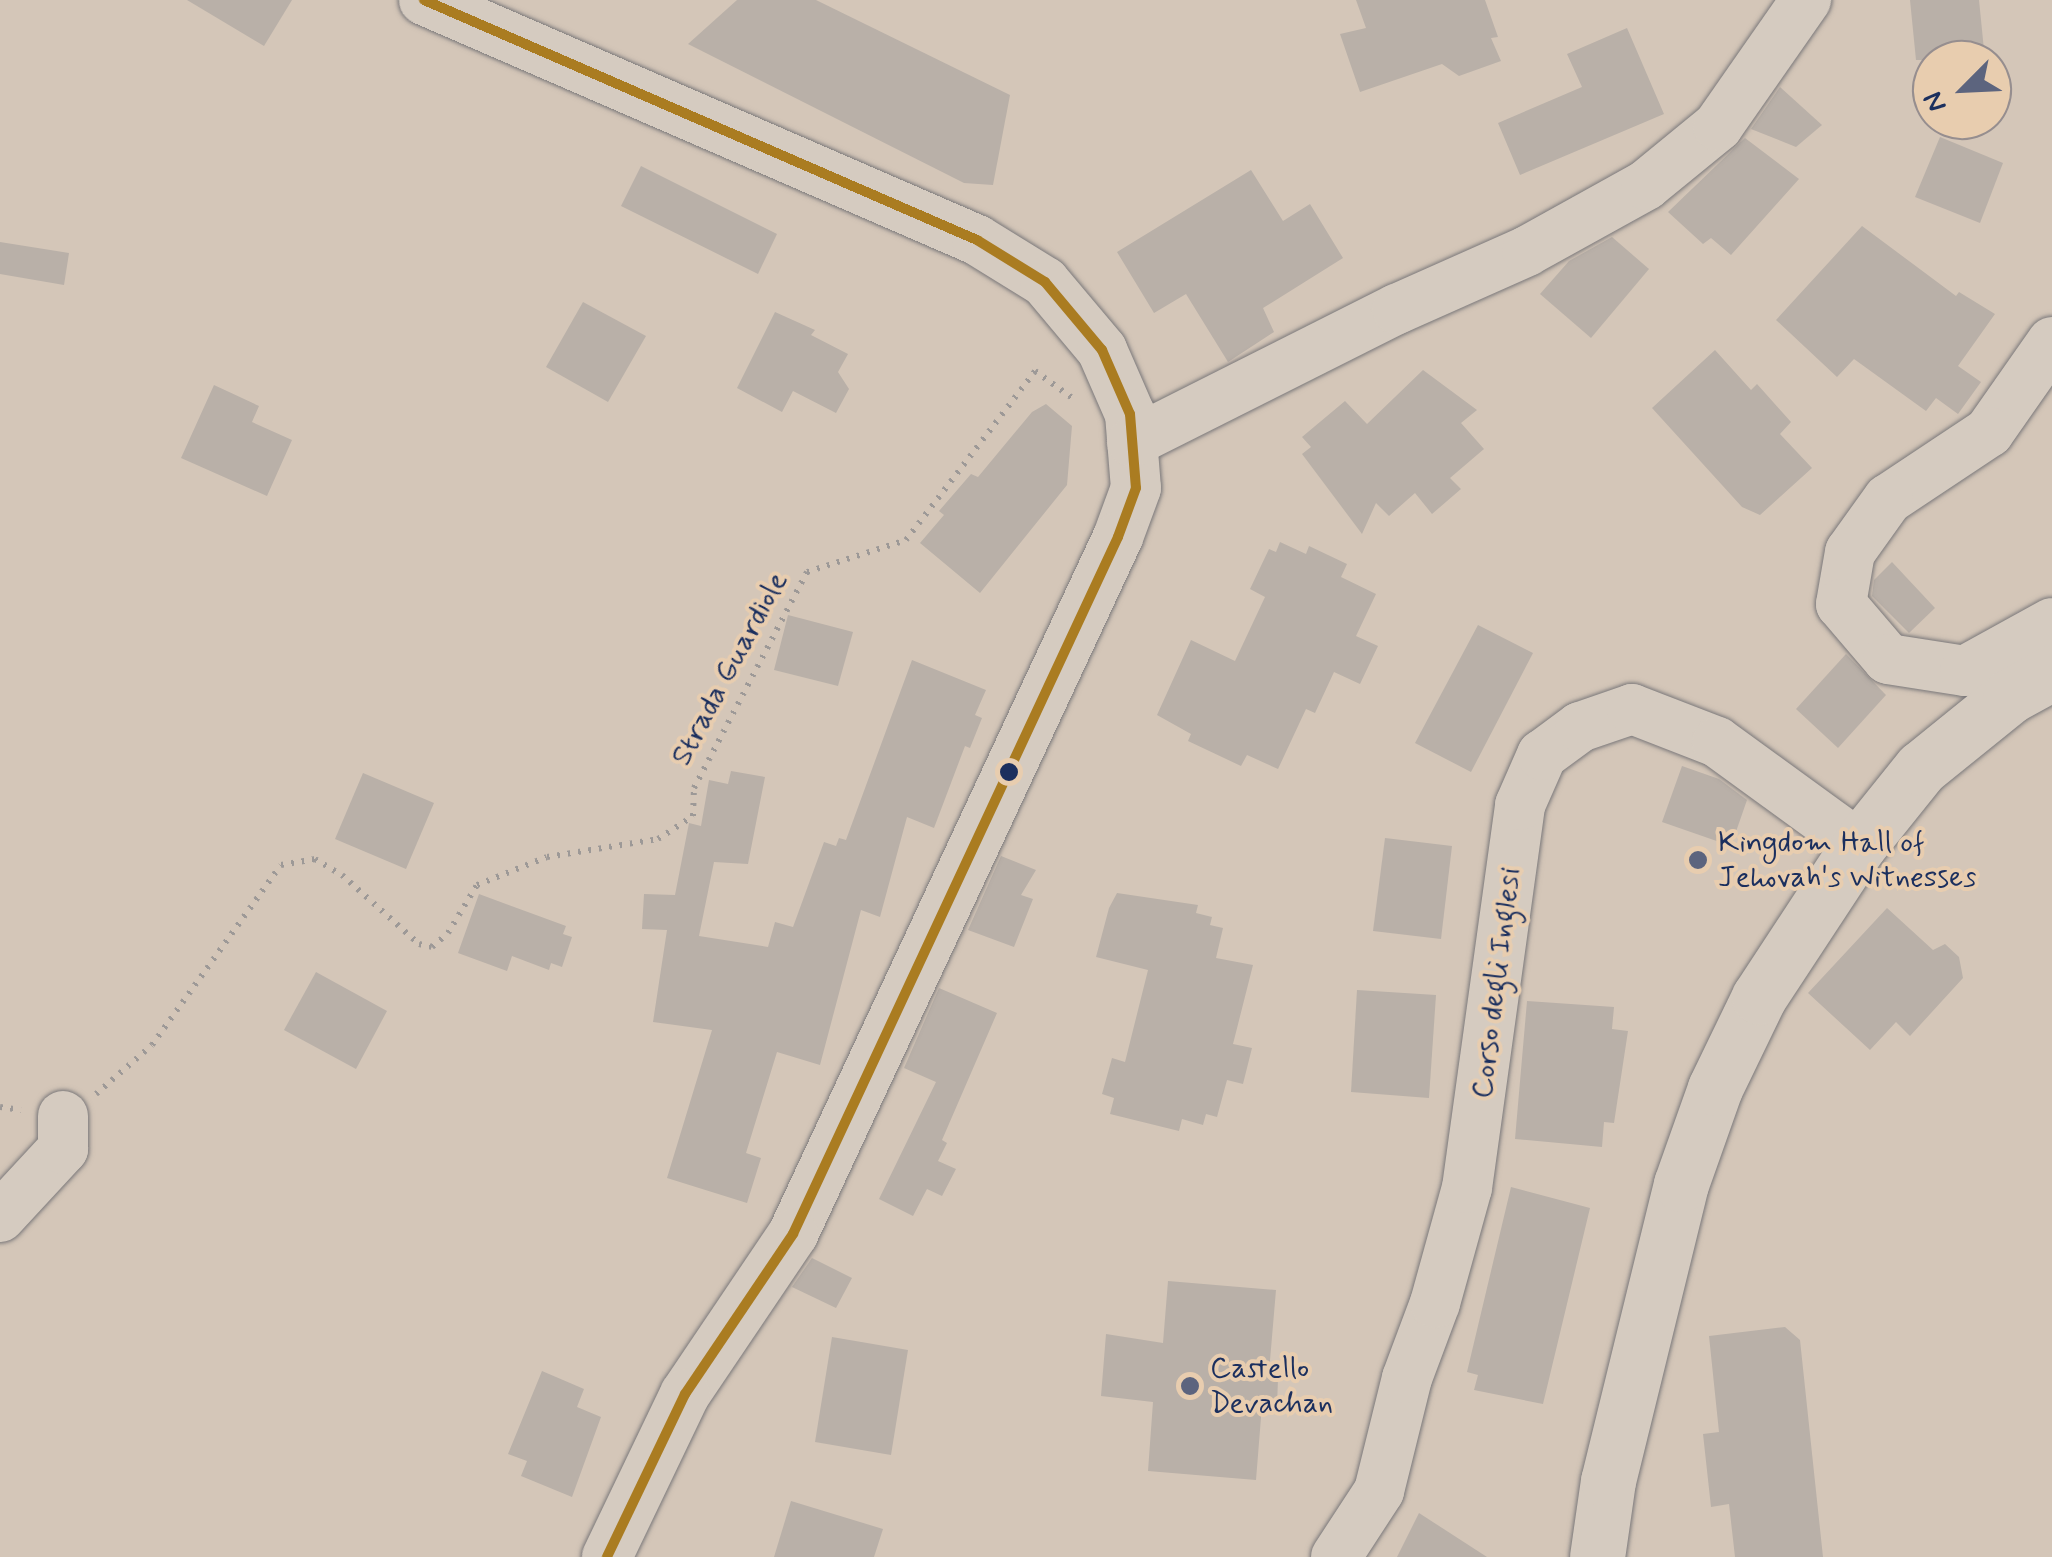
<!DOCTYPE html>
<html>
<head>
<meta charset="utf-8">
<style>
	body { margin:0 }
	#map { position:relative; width:2052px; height:1557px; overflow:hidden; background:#d4c6b8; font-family:Mynerve,sans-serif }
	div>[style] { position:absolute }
	.building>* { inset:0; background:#b9b0a8 }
	.path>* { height:6px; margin-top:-3px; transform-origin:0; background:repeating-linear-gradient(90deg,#9d9997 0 2.5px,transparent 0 10.5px) }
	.roads { filter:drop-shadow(0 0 2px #7a787a) drop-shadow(0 0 2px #7a787a) }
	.minor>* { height:50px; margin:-25px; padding:0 25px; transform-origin:25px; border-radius:25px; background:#d5cbc0 }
	.major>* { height:55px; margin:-27.5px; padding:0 27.5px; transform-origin:27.5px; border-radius:27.5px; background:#d5cbc0 }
	.bus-1>* { height:10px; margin:-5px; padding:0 5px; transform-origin:5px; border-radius:5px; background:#aa7c21 }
	.dots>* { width:28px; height:28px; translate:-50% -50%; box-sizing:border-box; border:5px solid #e8cdaf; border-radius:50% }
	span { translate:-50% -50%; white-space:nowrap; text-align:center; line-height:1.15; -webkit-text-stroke:8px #e8cdaf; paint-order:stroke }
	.street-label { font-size:30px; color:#1b2f5e }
	.poi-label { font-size:30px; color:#1b2f5e }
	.left { translate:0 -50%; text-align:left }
	.north { position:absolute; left:1912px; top:40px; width:100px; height:100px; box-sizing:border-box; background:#e8cdaf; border:2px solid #968e8f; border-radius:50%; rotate:246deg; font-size:28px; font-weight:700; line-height:40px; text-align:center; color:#1b2f5e }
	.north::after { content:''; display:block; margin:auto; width:35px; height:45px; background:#5c647e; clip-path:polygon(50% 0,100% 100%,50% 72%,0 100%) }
</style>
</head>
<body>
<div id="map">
	<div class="building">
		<i style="clip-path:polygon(187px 0,292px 0,264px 46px)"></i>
		<i style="clip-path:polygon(737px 0,816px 0,1010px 95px,993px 185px,964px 183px,688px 44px)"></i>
		<i style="clip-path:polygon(1356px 0,1485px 0,1498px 37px,1491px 38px,1501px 61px,1459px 76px,1442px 64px,1360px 92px,1340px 34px,1366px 28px)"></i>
		<i style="clip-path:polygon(1910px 0,1979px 0,1985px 60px,1916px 60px)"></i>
		<i style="clip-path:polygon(1627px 28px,1664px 114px,1520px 175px,1498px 123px,1582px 87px,1567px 54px)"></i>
		<i style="clip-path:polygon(1780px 87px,1822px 125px,1796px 147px,1751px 129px)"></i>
		<i style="clip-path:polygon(1940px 137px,2003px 163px,1980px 223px,1915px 197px)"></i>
		<i style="clip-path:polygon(1745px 138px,1799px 179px,1731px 255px,1711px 238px,1703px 244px,1668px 212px)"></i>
		<i style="clip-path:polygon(641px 166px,777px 234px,758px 274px,621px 206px)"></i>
		<i style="clip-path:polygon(1251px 170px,1283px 221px,1310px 204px,1343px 258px,1263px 308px,1274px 332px,1228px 362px,1186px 294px,1154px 313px,1117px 252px)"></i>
		<i style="clip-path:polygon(1862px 226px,1956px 296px,1959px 292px,1995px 314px,1958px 366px,1981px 382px,1958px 414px,1936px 398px,1926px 411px,1854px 359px,1837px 377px,1776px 320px)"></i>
		<i style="clip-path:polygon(1612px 237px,1649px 269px,1591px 338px,1540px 294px,1569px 261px)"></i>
		<i style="clip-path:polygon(0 242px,69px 253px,64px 285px,0 274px)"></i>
		<i style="clip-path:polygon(583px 302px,646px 336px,608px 402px,546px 367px)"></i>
		<i style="clip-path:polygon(775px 312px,815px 330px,811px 335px,848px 354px,838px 372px,849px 389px,836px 413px,793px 391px,782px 412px,737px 388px)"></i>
		<i style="clip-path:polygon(1715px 350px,1751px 390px,1757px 384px,1791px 422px,1780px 434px,1812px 468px,1760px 515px,1742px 507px,1652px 408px)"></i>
		<i style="clip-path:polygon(1423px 370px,1477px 410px,1461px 423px,1484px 449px,1450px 478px,1461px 489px,1432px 514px,1415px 493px,1389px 516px,1376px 503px,1362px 534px,1302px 454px,1311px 447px,1302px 437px,1345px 401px,1367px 424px)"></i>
		<i style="clip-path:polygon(214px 385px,259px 406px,252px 422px,292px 440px,267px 496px,181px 458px)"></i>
		<i style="clip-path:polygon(1046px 404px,1072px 426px,1067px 485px,980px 593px,920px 543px,944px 515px,939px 511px,971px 474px,978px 477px,1032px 412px)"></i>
		<i style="clip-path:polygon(1280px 542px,1306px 554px,1309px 546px,1347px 564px,1341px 577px,1376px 594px,1356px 636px,1378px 646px,1360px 684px,1334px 672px,1315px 713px,1306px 709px,1278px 769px,1247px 755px,1241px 766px,1188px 741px,1191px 734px,1157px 715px,1191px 640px,1235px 661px,1265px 597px,1250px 589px,1269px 549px,1276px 552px)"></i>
		<i style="clip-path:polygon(1892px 562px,1935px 608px,1909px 633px,1872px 596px,1874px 580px)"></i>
		<i style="clip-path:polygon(788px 615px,853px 632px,838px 686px,774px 670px)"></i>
		<i style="clip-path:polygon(1478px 625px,1533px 653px,1471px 772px,1415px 743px)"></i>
		<i style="clip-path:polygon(1846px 654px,1886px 695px,1838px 748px,1796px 709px)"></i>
		<i style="clip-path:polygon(912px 660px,986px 690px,975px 715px,982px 718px,970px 748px,965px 746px,934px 828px,907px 817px,880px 917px,861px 910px,820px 1065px,777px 1052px,746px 1153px,761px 1158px,747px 1203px,667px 1178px,712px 1030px,653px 1022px,667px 930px,642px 929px,644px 894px,675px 895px,689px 823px,701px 826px,709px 780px,728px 784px,731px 771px,765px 777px,748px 864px,714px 862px,699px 936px,768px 947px,775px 922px,793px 927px,824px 842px,836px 846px,839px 838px,846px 840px)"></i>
		<i style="clip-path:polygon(1682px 766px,1719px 779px,1747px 800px,1731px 846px,1662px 822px)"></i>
		<i style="clip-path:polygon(363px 773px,434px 803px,406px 869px,335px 839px)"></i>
		<i style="clip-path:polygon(1385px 838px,1452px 846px,1441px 939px,1373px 931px)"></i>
		<i style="clip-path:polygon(1001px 856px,1036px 870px,1021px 895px,1033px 899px,1014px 947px,968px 930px)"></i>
		<i style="clip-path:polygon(1117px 893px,1198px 905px,1196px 913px,1212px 917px,1210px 925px,1223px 928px,1216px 958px,1253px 965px,1233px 1044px,1252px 1048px,1243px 1084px,1227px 1080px,1217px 1117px,1206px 1114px,1203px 1125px,1182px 1119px,1179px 1131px,1110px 1114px,1114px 1098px,1102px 1094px,1112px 1058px,1125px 1062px,1148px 970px,1096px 957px,1109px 908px)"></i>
		<i style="clip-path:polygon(479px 894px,566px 926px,563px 934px,572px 937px,562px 967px,551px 963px,549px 970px,512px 956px,507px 971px,458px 953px)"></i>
		<i style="clip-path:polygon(1887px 908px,1933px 950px,1945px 944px,1959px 957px,1963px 978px,1910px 1036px,1896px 1022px,1870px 1050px,1808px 993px)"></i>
		<i style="clip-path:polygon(316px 972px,387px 1011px,356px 1069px,284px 1030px)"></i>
		<i style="clip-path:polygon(939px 988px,997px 1013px,942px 1140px,947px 1143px,938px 1161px,956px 1169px,942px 1196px,927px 1189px,913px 1216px,879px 1199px,936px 1082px,904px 1068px)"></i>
		<i style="clip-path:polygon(1357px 990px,1436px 995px,1429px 1098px,1351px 1092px)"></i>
		<i style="clip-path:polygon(1527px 1001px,1614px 1007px,1612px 1029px,1628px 1031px,1614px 1123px,1604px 1122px,1602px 1147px,1515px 1139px)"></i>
		<i style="clip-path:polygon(1511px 1187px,1590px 1208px,1543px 1404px,1474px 1390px,1478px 1375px,1467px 1372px)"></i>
		<i style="clip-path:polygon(812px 1258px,852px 1278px,836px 1308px,792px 1287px)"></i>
		<i style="clip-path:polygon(1168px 1281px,1276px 1290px,1269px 1372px,1278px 1379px,1277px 1406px,1262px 1405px,1256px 1480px,1148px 1471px,1153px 1402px,1101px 1396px,1106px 1334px,1163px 1343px)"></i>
		<i style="clip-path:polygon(1785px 1327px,1800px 1340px,1823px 1557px,1735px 1557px,1729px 1504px,1711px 1507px,1703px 1434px,1719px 1432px,1709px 1336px)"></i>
		<i style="clip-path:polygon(832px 1337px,908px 1350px,891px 1455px,815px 1442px)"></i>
		<i style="clip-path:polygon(542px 1371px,584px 1389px,577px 1407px,601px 1417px,572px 1497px,521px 1476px,527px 1461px,508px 1454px)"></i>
		<i style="clip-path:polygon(791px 1501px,883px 1529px,874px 1557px,774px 1557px)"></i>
		<i style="clip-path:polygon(1419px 1513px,1487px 1557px,1397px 1557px)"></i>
	</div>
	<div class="path">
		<i style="left:96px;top:1094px;width:74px;rotate:-41.2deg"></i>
		<i style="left:152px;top:1045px;width:221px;rotate:-54.4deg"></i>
		<i style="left:281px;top:865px;width:35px;rotate:-10deg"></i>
		<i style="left:315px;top:859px;width:31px;rotate:31deg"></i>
		<i style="left:342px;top:875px;width:103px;rotate:41.9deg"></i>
		<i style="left:419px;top:944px;width:13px;rotate:13deg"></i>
		<i style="left:432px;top:947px;width:21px;rotate:-41deg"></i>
		<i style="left:448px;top:933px;width:56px;rotate:-58.9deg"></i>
		<i style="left:477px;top:885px;width:75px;rotate:-21.8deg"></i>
		<i style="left:547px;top:857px;width:112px;rotate:-9.2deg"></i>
		<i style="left:658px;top:839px;width:42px;rotate:-33.3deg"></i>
		<i style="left:693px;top:816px;width:28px;rotate:-88deg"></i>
		<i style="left:694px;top:788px;width:244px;rotate:-62.4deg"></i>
		<i style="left:807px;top:572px;width:104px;rotate:-17.9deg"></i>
		<i style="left:906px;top:540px;width:213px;rotate:-52.6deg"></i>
		<i style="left:1035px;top:371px;width:49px;rotate:35.9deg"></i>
		<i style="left:0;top:1107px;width:21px;rotate:8deg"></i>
	</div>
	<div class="roads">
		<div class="minor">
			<i style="left:424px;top:0;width:603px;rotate:23.46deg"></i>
			<i style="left:977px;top:240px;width:80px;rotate:31.7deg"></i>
			<i style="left:1045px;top:282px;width:89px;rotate:50deg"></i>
			<i style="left:1102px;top:350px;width:70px;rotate:66.4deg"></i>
			<i style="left:1130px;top:414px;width:74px;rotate:85.4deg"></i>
			<i style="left:1136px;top:488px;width:52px;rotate:110.2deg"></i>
			<i style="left:1118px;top:537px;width:769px;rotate:115deg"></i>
			<i style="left:793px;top:1234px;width:193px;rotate:124deg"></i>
			<i style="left:685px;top:1394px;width:181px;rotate:115.6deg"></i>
			<i style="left:2052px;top:342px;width:110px;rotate:125deg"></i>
			<i style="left:1989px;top:432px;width:121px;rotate:146.4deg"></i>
			<i style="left:1888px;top:499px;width:65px;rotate:125.6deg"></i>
			<i style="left:1850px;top:552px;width:53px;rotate:99.8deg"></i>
			<i style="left:1841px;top:604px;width:72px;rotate:49.5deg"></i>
			<i style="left:1888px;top:659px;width:78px;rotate:8.9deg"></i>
			<i style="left:1965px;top:671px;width:99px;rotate:-28.9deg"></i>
			<i style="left:1132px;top:442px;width:297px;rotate:-26.7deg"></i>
			<i style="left:1397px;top:309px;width:142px;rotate:-24deg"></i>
			<i style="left:1527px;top:251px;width:136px;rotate:-29deg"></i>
			<i style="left:1646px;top:185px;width:93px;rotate:-39.3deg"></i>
			<i style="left:1718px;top:126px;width:154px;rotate:-55.1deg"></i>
			<i style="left:0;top:1217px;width:93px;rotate:-47.2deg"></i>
			<i style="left:63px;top:1149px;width:33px;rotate:-90deg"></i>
			<i style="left:1336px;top:1557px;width:79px;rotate:-56.9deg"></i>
			<i style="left:1379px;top:1491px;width:116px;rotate:-76.1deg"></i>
			<i style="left:1407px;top:1378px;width:80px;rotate:-69.5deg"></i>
			<i style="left:1435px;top:1303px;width:119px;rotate:-74.5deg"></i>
			<i style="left:1467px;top:1188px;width:387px;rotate:-82.1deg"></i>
			<i style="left:1520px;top:805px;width:55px;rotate:-66.3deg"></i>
			<i style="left:1542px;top:755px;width:47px;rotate:-36.4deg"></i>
			<i style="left:1580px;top:727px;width:55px;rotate:-19.1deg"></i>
			<i style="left:1632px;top:709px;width:91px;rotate:21.2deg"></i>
			<i style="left:1717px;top:742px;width:175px;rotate:36deg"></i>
		</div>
		<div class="major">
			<i style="left:1597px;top:1557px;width:77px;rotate:-81.8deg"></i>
			<i style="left:1608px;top:1481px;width:306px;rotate:-76.2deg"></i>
			<i style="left:1681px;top:1184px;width:102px;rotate:-70.5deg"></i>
			<i style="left:1715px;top:1088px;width:101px;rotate:-64.2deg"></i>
			<i style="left:1759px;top:997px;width:182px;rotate:-56.7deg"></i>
			<i style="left:1859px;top:845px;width:99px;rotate:-51.2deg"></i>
			<i style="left:1921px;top:768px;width:114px;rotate:-39deg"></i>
			<i style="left:2010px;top:696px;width:48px;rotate:-28.7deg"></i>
		</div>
	</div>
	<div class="bus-1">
		<i style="left:424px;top:0;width:603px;rotate:23.46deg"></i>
		<i style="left:977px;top:240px;width:80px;rotate:31.7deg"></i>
		<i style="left:1045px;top:282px;width:89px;rotate:50deg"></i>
		<i style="left:1102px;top:350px;width:70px;rotate:66.4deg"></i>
		<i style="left:1130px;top:414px;width:74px;rotate:85.4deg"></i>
		<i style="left:1136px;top:488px;width:52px;rotate:110.2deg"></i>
		<i style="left:1118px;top:537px;width:769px;rotate:115deg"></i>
		<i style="left:793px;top:1234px;width:193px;rotate:124deg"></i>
		<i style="left:685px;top:1394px;width:181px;rotate:115.6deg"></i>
	</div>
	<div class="dots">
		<i style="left:1009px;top:772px;background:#1b2f5e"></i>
		<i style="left:1698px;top:860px;background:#5c647e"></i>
		<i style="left:1190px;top:1386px;background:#5c647e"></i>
	</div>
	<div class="street-label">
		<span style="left:730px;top:669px;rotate:-62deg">Strada Guardiole</span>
		<span style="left:1497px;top:983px;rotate:-83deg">Corso degli Inglesi</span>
	</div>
	<div class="poi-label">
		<span class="left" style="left:1718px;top:860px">Kingdom Hall of<br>Jehovah's Witnesses</span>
		<span class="left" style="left:1210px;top:1386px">Castello<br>Devachan</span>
	</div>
	<div class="north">N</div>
</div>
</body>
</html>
